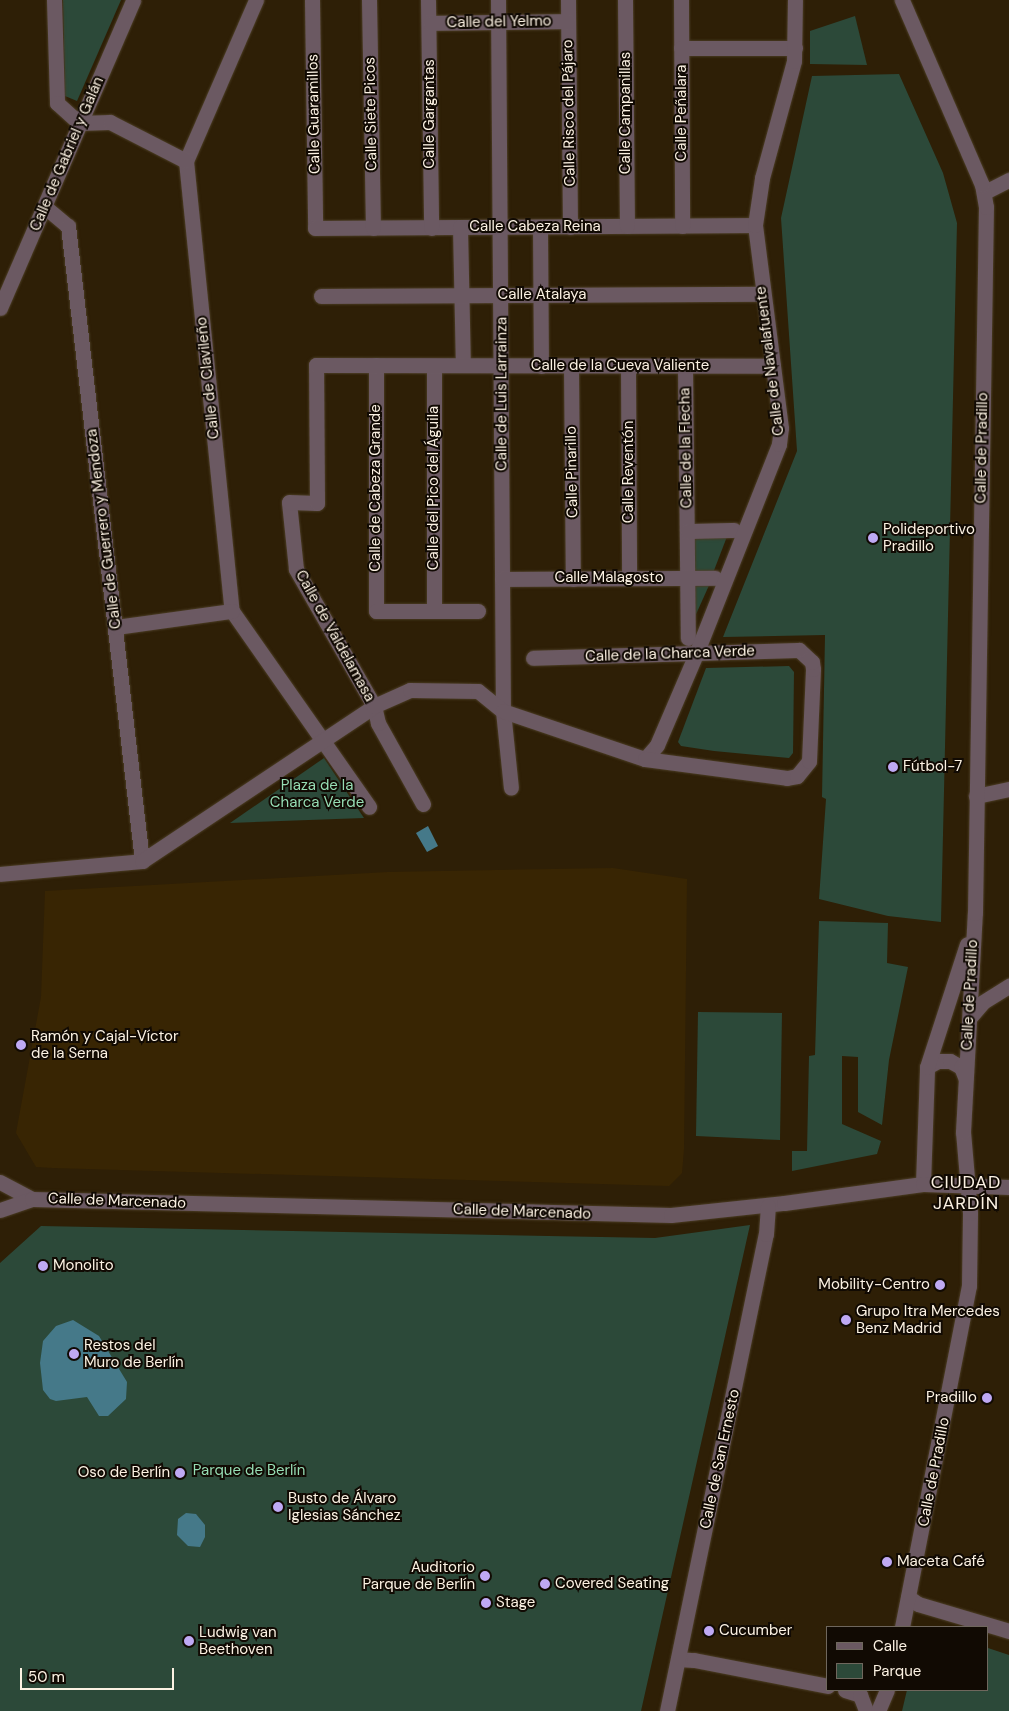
<!DOCTYPE html>
<html>
<head>
<meta charset="utf-8">
<style>
	body { margin:0 }
	#map { position:relative; width:1009px; height:1711px; overflow:hidden; background:#2e1f06; font-family:"DM Sans",sans-serif }
	div>[style] { position:absolute }
	.built>* { inset:0; background:#382503 }
	.green>* { inset:0; background:#2c4939 }
	.water>* { inset:0; background:#457989 }
	.roads { filter:drop-shadow(0 0 1px #4b3d25) drop-shadow(0 0 1px #4b3d25) }
	.minor>* { height:15px; margin:-7.5px; padding:0 7.5px; transform-origin:7.5px; border-radius:7.5px; background:#6b5962 }
	.dots>* { width:14px; height:14px; translate:-50% -50%; box-sizing:border-box; border:2px solid #110a03; border-radius:50% }
	span { translate:-50% -50%; white-space:nowrap; text-align:center; line-height:1.15; -webkit-text-stroke:4px #110a03; paint-order:stroke }
	.street-label { font-size:15px; color:#fcf2e3 }
	.poi-label { font-size:15px; color:#fcf2e3 }
	.left { translate:0 -50%; text-align:left }
	.right { translate:-100% -50%; text-align:right }
	.park-label { font-size:15px; color:#96ddb4 }
	.quarter-label { font-size:18px; color:#fcf2e3; letter-spacing:1px }
	.legend { position:absolute; left:826px; top:1626px; width:162px; height:65px; box-sizing:border-box; background:#110a03; border:1px solid #6f675d; margin:0; padding:6px 9px; list-style:none; font-size:15px; color:#fcf2e3 }
	.legend li { display:flex; align-items:center; gap:10px; height:25px }
	.legend b { width:25px; border:1px solid #6f675d }
	.scale { position:absolute; left:20px; top:1668px; width:154px; height:22px; box-sizing:border-box; border:2px solid #fcf2e3; border-top:0; padding-left:6px; font-size:15px; line-height:18px; white-space:nowrap; color:#fcf2e3; -webkit-text-stroke:4px #110a03; paint-order:stroke }
</style>
</head>
<body>
<div id="map">
	<div class="built">
		<i style="clip-path:polygon(613px 868px,687px 879px,684px 1149px,682px 1173px,669px 1186px,53px 1168px,36px 1167px,16px 1133px,41px 997px,45px 891px,388px 872px)"></i>
	</div>
	<div class="green">
		<i style="clip-path:polygon(63px 0,121px 0,77px 101px,65px 96px)"></i>
		<i style="clip-path:polygon(855px 16px,867px 65px,810px 64px,810px 31px)"></i>
		<i style="clip-path:polygon(899px 74px,943px 173px,957px 223px,941px 922px,888px 916px,819px 899px,826px 799px,822px 797px,825px 635px,723px 637px,797px 451px,781px 218px,812px 76px)"></i>
		<i style="clip-path:polygon(728px 534px,713px 573px,693px 572px,693px 537px)"></i>
		<i style="clip-path:polygon(693px 581px,711px 581px,693px 621px)"></i>
		<i style="clip-path:polygon(789px 666px,794px 672px,793px 753px,789px 758px,714px 751px,681px 746px,678px 742px,706px 668px)"></i>
		<i style="clip-path:polygon(324px 758px,364px 818px,230px 823px)"></i>
		<i style="clip-path:polygon(819px 921px,888px 923px,887px 963px,908px 967px,889px 1060px,882px 1125px,858px 1112px,858px 1057px,842px 1056px,842px 1124px,881px 1141px,877px 1154px,792px 1171px,792px 1151px,807px 1151px,809px 1056px,815px 1055px)"></i>
		<i style="clip-path:polygon(698px 1012px,782px 1013px,780px 1140px,696px 1136px)"></i>
		<i style="clip-path:polygon(750px 1225px,641px 1711px,0 1711px,0 1263px,41px 1226px,655px 1238px)"></i>
		<i style="clip-path:polygon(988px 1648px,1009px 1655px,1009px 1711px,902px 1711px,907px 1690px,988px 1690px)"></i>
	</div>
	<div class="water">
		<i style="clip-path:polygon(428px 826px,438px 846px,427px 852px,416px 833px)"></i>
		<i style="clip-path:polygon(73px 1320px,99px 1336px,127px 1382px,126px 1399px,108px 1416px,99px 1416px,87px 1397px,56px 1401px,50px 1399px,43px 1390px,40px 1363px,43px 1341px,56px 1326px)"></i>
		<i style="clip-path:polygon(186px 1513px,196px 1514px,205px 1525px,205px 1537px,200px 1547px,188px 1546px,177px 1535px,178px 1519px)"></i>
	</div>
	<div class="roads">
		<div class="minor">
			<i style="left:54px;top:0;width:103px;rotate:88.3deg"></i>
			<i style="left:57px;top:103px;width:30px;rotate:42deg"></i>
			<i style="left:256px;top:0;width:176px;rotate:113.5deg"></i>
			<i style="left:186px;top:161px;width:452px;rotate:84.2deg"></i>
			<i style="left:232px;top:611px;width:239px;rotate:55deg"></i>
			<i style="left:312px;top:0;width:228px;rotate:89.2deg"></i>
			<i style="left:315px;top:228px;width:440px;rotate:-0.4deg"></i>
			<i style="left:369px;top:0;width:228px;rotate:89deg"></i>
			<i style="left:428px;top:0;width:228px;rotate:89.2deg"></i>
			<i style="left:498px;top:0;width:711px;rotate:89.6deg"></i>
			<i style="left:503px;top:711px;width:77px;rotate:84.1deg"></i>
			<i style="left:568px;top:0;width:227px;rotate:89.5deg"></i>
			<i style="left:625px;top:0;width:226px;rotate:89.5deg"></i>
			<i style="left:681px;top:0;width:226px;rotate:89.7deg"></i>
			<i style="left:430px;top:23px;width:138px;rotate:-0.8deg"></i>
			<i style="left:681px;top:48px;width:114px"></i>
			<i style="left:79px;top:123px;width:31px;rotate:-2deg"></i>
			<i style="left:110px;top:122px;width:85px;rotate:27.2deg"></i>
			<i style="left:985px;top:192px;width:27px;rotate:-27deg"></i>
			<i style="left:45px;top:207px;width:30px;rotate:40deg"></i>
			<i style="left:68px;top:226px;width:639px;rotate:83.35deg"></i>
			<i style="left:460px;top:227px;width:138px;rotate:88.8deg"></i>
			<i style="left:540px;top:227px;width:139px;rotate:89.6deg"></i>
			<i style="left:321px;top:296px;width:441px;rotate:-0.3deg"></i>
			<i style="left:0;top:308px;width:335px;rotate:-66.6deg"></i>
			<i style="left:376px;top:365px;width:246px;rotate:90deg"></i>
			<i style="left:376px;top:611px;width:102px"></i>
			<i style="left:434px;top:366px;width:245px;rotate:90deg"></i>
			<i style="left:571px;top:366px;width:213px;rotate:89.5deg"></i>
			<i style="left:628px;top:366px;width:212px;rotate:89.7deg"></i>
			<i style="left:685px;top:366px;width:272px;rotate:89.4deg"></i>
			<i style="left:687px;top:531px;width:47px;rotate:-1.2deg"></i>
			<i style="left:502px;top:579px;width:213px;rotate:-0.3deg"></i>
			<i style="left:116px;top:627px;width:117px;rotate:-7.9deg"></i>
			<i style="left:645px;top:759px;width:18px;rotate:-49deg"></i>
			<i style="left:657px;top:745px;width:99px;rotate:-66.8deg"></i>
			<i style="left:696px;top:654px;width:226px;rotate:-68.4deg"></i>
			<i style="left:779px;top:444px;width:16px;rotate:-83deg"></i>
			<i style="left:781px;top:428px;width:205px;rotate:-97.3deg"></i>
			<i style="left:755px;top:225px;width:48px;rotate:-81.5deg"></i>
			<i style="left:762px;top:178px;width:121px;rotate:-74.7deg"></i>
			<i style="left:794px;top:61px;width:61px;rotate:-89.1deg"></i>
			<i style="left:976px;top:796px;width:34px;rotate:-12deg"></i>
			<i style="left:423px;top:804px;width:93px;rotate:-119.1deg"></i>
			<i style="left:378px;top:723px;width:17px;rotate:-103deg"></i>
			<i style="left:374px;top:706px;width:158px;rotate:-119.7deg"></i>
			<i style="left:296px;top:569px;width:67px;rotate:-96deg"></i>
			<i style="left:289px;top:502px;width:28px;rotate:2deg"></i>
			<i style="left:317px;top:503px;width:138px;rotate:-90.4deg"></i>
			<i style="left:316px;top:365px;width:457px;rotate:0.1deg"></i>
			<i style="left:0;top:874px;width:143px;rotate:-5.2deg"></i>
			<i style="left:142px;top:861px;width:279px;rotate:-33.7deg"></i>
			<i style="left:374px;top:706px;width:39px;rotate:-24deg"></i>
			<i style="left:410px;top:690px;width:68px;rotate:0.8deg"></i>
			<i style="left:478px;top:691px;width:32px;rotate:39deg"></i>
			<i style="left:503px;top:711px;width:150px;rotate:18.7deg"></i>
			<i style="left:645px;top:759px;width:143px;rotate:7.6deg"></i>
			<i style="left:787px;top:778px;width:10px;rotate:-11deg"></i>
			<i style="left:797px;top:776px;width:19px;rotate:-51deg"></i>
			<i style="left:809px;top:761px;width:92px;rotate:-87.5deg"></i>
			<i style="left:813px;top:669px;width:7px;rotate:-98deg"></i>
			<i style="left:812px;top:662px;width:18px;rotate:-137deg"></i>
			<i style="left:799px;top:650px;width:266px;rotate:178.3deg"></i>
			<i style="left:971px;top:1016px;width:18px;rotate:-49deg"></i>
			<i style="left:983px;top:1002px;width:31px;rotate:-32deg"></i>
			<i style="left:927px;top:1067px;width:13px;rotate:-29deg"></i>
			<i style="left:938px;top:1061px;width:12px"></i>
			<i style="left:950px;top:1061px;width:13px;rotate:29deg"></i>
			<i style="left:961px;top:1067px;width:11px;rotate:68deg"></i>
			<i style="left:0;top:1182px;width:36px;rotate:28deg"></i>
			<i style="left:923px;top:1184px;width:117px;rotate:-88deg"></i>
			<i style="left:927px;top:1067px;width:129px;rotate:-72deg"></i>
			<i style="left:0;top:1210px;width:34px;rotate:-19deg"></i>
			<i style="left:32px;top:1199px;width:639px;rotate:1.43deg"></i>
			<i style="left:671px;top:1215px;width:114px;rotate:-6.1deg"></i>
			<i style="left:784px;top:1203px;width:140px;rotate:-7.8deg"></i>
			<i style="left:923px;top:1184px;width:86px;rotate:2deg"></i>
			<i style="left:908px;top:1597px;width:12px;rotate:35deg"></i>
			<i style="left:918px;top:1604px;width:95px;rotate:16.5deg"></i>
			<i style="left:902px;top:1627px;width:348px;rotate:-78.9deg"></i>
			<i style="left:969px;top:1286px;width:73px;rotate:-89.2deg"></i>
			<i style="left:970px;top:1213px;width:81px;rotate:-94.9deg"></i>
			<i style="left:963px;top:1132px;width:219px;rotate:-86.9deg"></i>
			<i style="left:975px;top:913px;width:706px;rotate:-89.11deg"></i>
			<i style="left:986px;top:207px;width:22px;rotate:-100deg"></i>
			<i style="left:982px;top:185px;width:202px;rotate:-113.4deg"></i>
			<i style="left:678px;top:1659px;width:16px;rotate:4deg"></i>
			<i style="left:694px;top:1660px;width:136px;rotate:11deg"></i>
			<i style="left:845px;top:1690px;width:16px;rotate:18deg"></i>
			<i style="left:860px;top:1695px;width:17px;rotate:69deg"></i>
			<i style="left:667px;top:1711px;width:487px;rotate:-78.3deg"></i>
			<i style="left:766px;top:1234px;width:28px;rotate:-86deg"></i>
			<i style="left:878px;top:1711px;width:23px;rotate:-67deg"></i>
		</div>
	</div>
	<div class="dots">
		<i style="left:873px;top:538px;background:#bfa9f4"></i>
		<i style="left:893px;top:767px;background:#bfa9f4"></i>
		<i style="left:21px;top:1045px;background:#bfa9f4"></i>
		<i style="left:43px;top:1266px;background:#bfa9f4"></i>
		<i style="left:940px;top:1285px;background:#bfa9f4"></i>
		<i style="left:846px;top:1320px;background:#bfa9f4"></i>
		<i style="left:74px;top:1354px;background:#bfa9f4"></i>
		<i style="left:987px;top:1398px;background:#bfa9f4"></i>
		<i style="left:180px;top:1473px;background:#bfa9f4"></i>
		<i style="left:278px;top:1507px;background:#bfa9f4"></i>
		<i style="left:887px;top:1562px;background:#bfa9f4"></i>
		<i style="left:485px;top:1576px;background:#bfa9f4"></i>
		<i style="left:545px;top:1584px;background:#bfa9f4"></i>
		<i style="left:486px;top:1603px;background:#bfa9f4"></i>
		<i style="left:709px;top:1631px;background:#bfa9f4"></i>
		<i style="left:189px;top:1641px;background:#bfa9f4"></i>
	</div>
	<div class="street-label">
		<span style="left:499px;top:22px;rotate:-1deg">Calle del Yelmo</span>
		<span style="left:569px;top:113px;rotate:-91deg">Calle Risco del Pájaro</span>
		<span style="left:626px;top:113px;rotate:-90deg">Calle Campanillas</span>
		<span style="left:682px;top:113px;rotate:-90deg">Calle Peñalara</span>
		<span style="left:314px;top:114px;rotate:-91deg">Calle Guaramillos</span>
		<span style="left:371px;top:114px;rotate:-91deg">Calle Siete Picos</span>
		<span style="left:430px;top:114px;rotate:-90deg">Calle Gargantas</span>
		<span style="left:67px;top:154px;rotate:-67deg">Calle de Gabriel y Galán</span>
		<span style="left:535px;top:227px">Calle Cabeza Reina</span>
		<span style="left:542px;top:295px">Calle Atalaya</span>
		<span style="left:770px;top:361px;rotate:-97deg">Calle de Navalafuente</span>
		<span style="left:620px;top:366px">Calle de la Cueva Valiente</span>
		<span style="left:208px;top:378px;rotate:-96deg">Calle de Clavileño</span>
		<span style="left:502px;top:394px;rotate:-90deg">Calle de Luis Larrainza</span>
		<span style="left:686px;top:448px;rotate:-91deg">Calle de la Flecha</span>
		<span style="left:982px;top:448px;rotate:-89deg">Calle de Pradillo</span>
		<span style="left:572px;top:472px;rotate:-91deg">Calle Pinarillo</span>
		<span style="left:629px;top:472px;rotate:-90deg">Calle Reventón</span>
		<span style="left:376px;top:488px;rotate:-90deg">Calle de Cabeza Grande</span>
		<span style="left:434px;top:488px;rotate:-90deg">Calle del Pico del Águila</span>
		<span style="left:104px;top:529px;rotate:-97deg">Calle de Guerrero y Mendoza</span>
		<span style="left:609px;top:578px">Calle Malagosto</span>
		<span style="left:335px;top:636px;rotate:61deg">Calle de Valdelamasa</span>
		<span style="left:670px;top:654px;rotate:-2deg">Calle de la Charca Verde</span>
		<span style="left:970px;top:995px;rotate:-87deg">Calle de Pradillo</span>
		<span style="left:117px;top:1201px;rotate:2deg">Calle de Marcenado</span>
		<span style="left:522px;top:1212px;rotate:2deg">Calle de Marcenado</span>
		<span style="left:720px;top:1459px;rotate:-78deg">Calle de San Ernesto</span>
		<span style="left:934px;top:1472px;rotate:-79deg">Calle de Pradillo</span>
	</div>
	<div class="poi-label">
		<span class="left" style="left:883px;top:538px">Polideportivo<br>Pradillo</span>
		<span class="left" style="left:903px;top:767px">Fútbol-7</span>
		<span class="left" style="left:31px;top:1045px">Ramón y Cajal-Víctor<br>de la Serna</span>
		<span class="left" style="left:53px;top:1266px">Monolito</span>
		<span class="right" style="left:930px;top:1285px">Mobility-Centro</span>
		<span class="left" style="left:856px;top:1320px">Grupo Itra Mercedes<br>Benz Madrid</span>
		<span class="left" style="left:84px;top:1354px">Restos del<br>Muro de Berlín</span>
		<span class="right" style="left:977px;top:1398px">Pradillo</span>
		<span class="right" style="left:170px;top:1473px">Oso de Berlín</span>
		<span class="left" style="left:288px;top:1507px">Busto de Álvaro<br>Iglesias Sánchez</span>
		<span class="left" style="left:897px;top:1562px">Maceta Café</span>
		<span class="right" style="left:475px;top:1576px">Auditorio<br>Parque de Berlín</span>
		<span class="left" style="left:555px;top:1584px">Covered Seating</span>
		<span class="left" style="left:496px;top:1603px">Stage</span>
		<span class="left" style="left:719px;top:1631px">Cucumber</span>
		<span class="left" style="left:199px;top:1641px">Ludwig van<br>Beethoven</span>
	</div>
	<div class="park-label">
		<span style="left:317px;top:794px">Plaza de la<br>Charca Verde</span>
		<span style="left:249px;top:1471px">Parque de Berlín</span>
	</div>
	<div class="quarter-label">
		<span style="left:966px;top:1193px">CIUDAD<br>JARDÍN</span>
	</div>
	<ul class="legend">
	<li><b style="height:6px;background:#6b5962"></b>Calle</li>
	<li><b style="height:14px;background:#2c4939"></b>Parque</li>
	</ul>
	<div class="scale">50 m</div>
</div>
</body>
</html>
